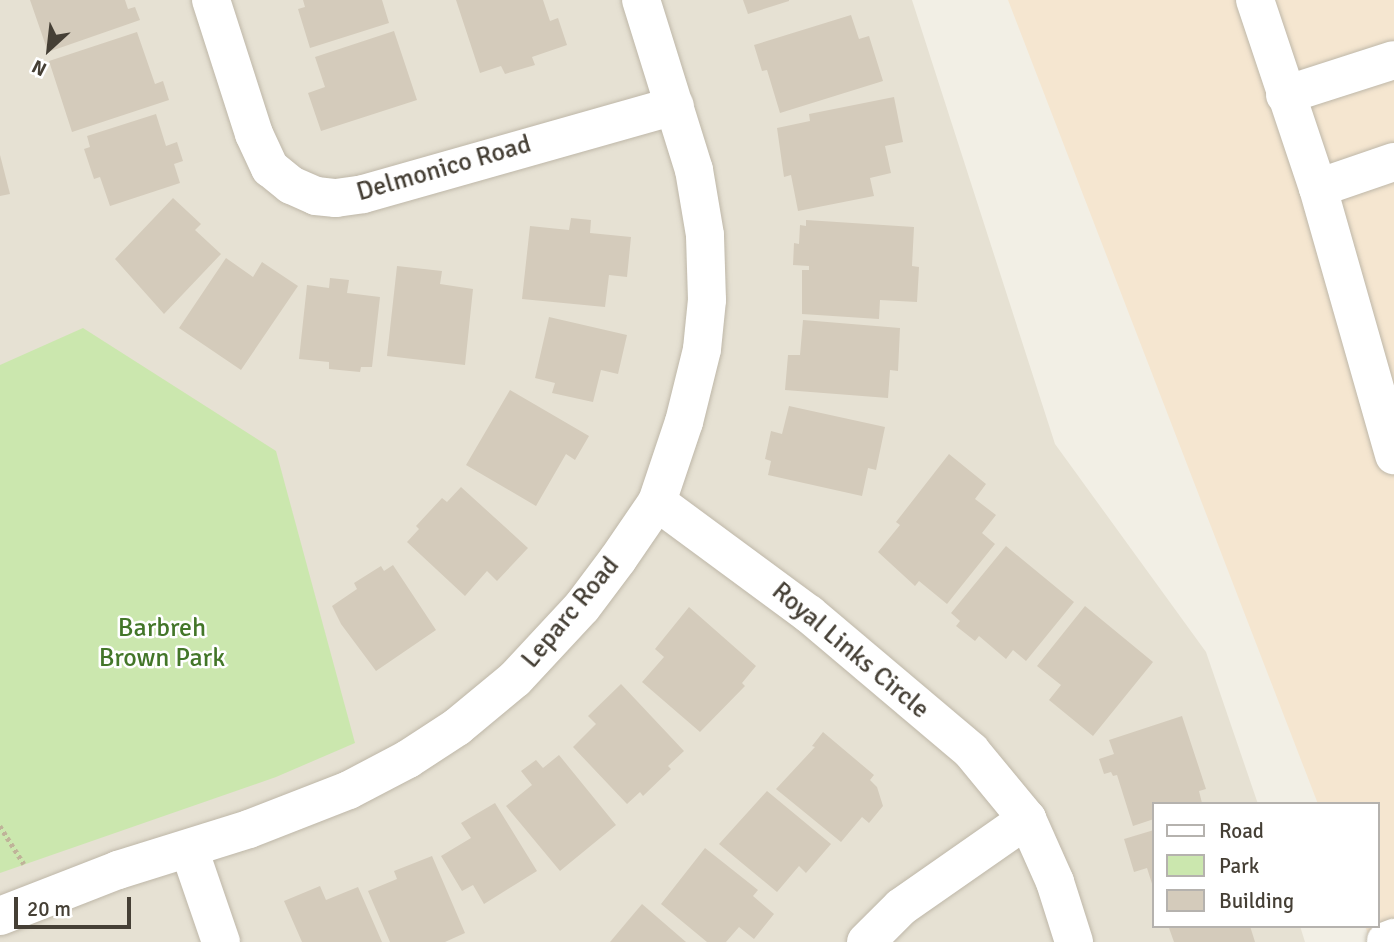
<!DOCTYPE html>
<html>
<head>
<meta charset="utf-8">
<style>
	body { margin:0 }
	#map { position:relative; width:1394px; height:942px; overflow:hidden; background:#f2efe5; font-family:Signika,sans-serif }
	div>[style] { position:absolute }
	.residential>* { inset:0; background:#e6e1d3 }
	.commercial>* { inset:0; background:#f5e6d0 }
	.green>* { inset:0; background:#cbe7ae }
	.building>* { inset:0; background:#d4cbbb }
	.path>* { height:4.5px; margin-top:-2.25px; transform-origin:0; background:repeating-linear-gradient(90deg,#bfb399 0 3.5px,transparent 0 7px) }
	.roads { filter:drop-shadow(0 0 2px #beb7a8) drop-shadow(0 0 2px #beb7a8) }
	.minor>* { height:38px; margin:-19px; padding:0 19px; transform-origin:19px; border-radius:19px; background:#fff }
	span { translate:-50% -50%; white-space:nowrap; text-align:center; line-height:1.15; -webkit-text-stroke:5px #fff; paint-order:stroke }
	.street-label { font-size:26px; color:#453f35 }
	.park-label { font-size:26px; color:#437629 }
	.legend { position:absolute; left:1152px; top:802px; width:228px; height:126px; box-sizing:border-box; background:#fff; border:2px solid #b5b2ae; margin:0; padding:9px 12px; list-style:none; font-size:21px; color:#453f35 }
	.legend li { display:flex; align-items:center; gap:14px; height:35px }
	.legend b { width:35px; border:2px solid #b5b2ae }
	.north { position:absolute; left:14px; top:14px; width:70px; height:70px; -webkit-text-stroke:5px #fff; paint-order:stroke; rotate:207deg; font-size:19px; font-weight:700; line-height:28px; text-align:center; color:#453f35 }
	.north::after { content:''; display:block; margin:auto; width:24px; height:32px; background:#453f35; clip-path:polygon(50% 0,100% 100%,50% 72%,0 100%) }
	.scale { position:absolute; left:14px; top:897px; width:117px; height:32px; box-sizing:border-box; border:4px solid #453f35; border-top:0; padding-left:9px; font-size:21px; line-height:24px; white-space:nowrap; color:#453f35; -webkit-text-stroke:5px #fff; paint-order:stroke }
</style>
</head>
<body>
<div id="map">
	<div class="residential">
		<i style="clip-path:polygon(0 0,912px 0,1055px 444px,1206px 652px,1258px 804px,1154px 804px,1154px 926px,1300px 926px,1305px 942px,0 942px)"></i>
	</div>
	<div class="commercial">
		<i style="clip-path:polygon(1008px 0,1394px 0,1394px 942px,1371px 942px,1365px 926px,1378px 926px,1378px 804px,1318px 804px)"></i>
	</div>
	<div class="green">
		<i style="clip-path:polygon(83px 328px,276px 451px,355px 743px,276px 777px,0 873px,0 365px)"></i>
	</div>
	<div class="building">
		<i style="clip-path:polygon(30px 0,125px 0,128px 9px,135px 7px,140px 20px,48px 52px)"></i>
		<i style="clip-path:polygon(303px 0,382px 0,389px 23px,310px 48px,298px 9px,305px 7px)"></i>
		<i style="clip-path:polygon(456px 0,543px 0,550px 21px,558px 18px,567px 45px,532px 57px,535px 65px,505px 74px,501px 66px,480px 73px)"></i>
		<i style="clip-path:polygon(743px 0,789px 0,789px 1px,748px 14px)"></i>
		<i style="clip-path:polygon(851px 15px,859px 39px,869px 36px,883px 81px,780px 113px,767px 70px,762px 71px,754px 45px)"></i>
		<i style="clip-path:polygon(394px 31px,417px 100px,321px 131px,308px 93px,325px 87px,315px 57px)"></i>
		<i style="clip-path:polygon(137px 32px,155px 84px,163px 81px,169px 100px,72px 132px,49px 61px)"></i>
		<i style="clip-path:polygon(894px 97px,903px 142px,885px 146px,891px 173px,870px 178px,874px 196px,798px 211px,791px 175px,784px 177px,777px 128px,810px 121px,809px 114px)"></i>
		<i style="clip-path:polygon(156px 114px,166px 146px,177px 142px,183px 161px,174px 164px,180px 183px,110px 206px,100px 177px,94px 179px,84px 149px,90px 147px,87px 136px)"></i>
		<i style="clip-path:polygon(0 155px,10px 194px,0 196px)"></i>
		<i style="clip-path:polygon(173px 198px,201px 224px,195px 230px,221px 254px,164px 314px,115px 259px)"></i>
		<i style="clip-path:polygon(571px 218px,591px 220px,590px 233px,631px 237px,627px 277px,609px 275px,605px 307px,522px 299px,530px 226px,569px 230px)"></i>
		<i style="clip-path:polygon(806px 220px,914px 227px,912px 266px,919px 267px,917px 302px,880px 300px,879px 319px,802px 314px,802px 270px,809px 270px,809px 266px,793px 265px,794px 243px,799px 244px,800px 225px,806px 226px)"></i>
		<i style="clip-path:polygon(226px 258px,253px 277px,262px 262px,298px 286px,241px 370px,179px 328px)"></i>
		<i style="clip-path:polygon(397px 266px,442px 271px,440px 284px,473px 289px,465px 365px,387px 356px)"></i>
		<i style="clip-path:polygon(330px 278px,349px 280px,347px 293px,380px 297px,372px 367px,361px 367px,360px 372px,329px 369px,329px 362px,299px 359px,307px 285px,329px 288px)"></i>
		<i style="clip-path:polygon(549px 317px,627px 335px,618px 374px,601px 370px,593px 402px,552px 393px,555px 383px,535px 378px)"></i>
		<i style="clip-path:polygon(803px 320px,900px 328px,898px 371px,890px 370px,888px 398px,785px 390px,788px 355px,800px 355px)"></i>
		<i style="clip-path:polygon(510px 390px,589px 436px,575px 460px,566px 454px,536px 506px,466px 465px)"></i>
		<i style="clip-path:polygon(789px 406px,885px 427px,876px 470px,868px 468px,862px 496px,768px 475px,771px 461px,765px 459px,771px 431px,782px 434px)"></i>
		<i style="clip-path:polygon(949px 454px,986px 484px,975px 499px,996px 515px,982px 533px,995px 544px,947px 604px,919px 581px,915px 586px,878px 552px,900px 525px,896px 522px)"></i>
		<i style="clip-path:polygon(461px 487px,528px 548px,497px 581px,487px 571px,465px 596px,407px 542px,419px 529px,416px 526px,442px 498px,447px 502px)"></i>
		<i style="clip-path:polygon(1006px 546px,1074px 602px,1026px 661px,1013px 650px,1006px 659px,979px 636px,975px 641px,956px 626px,960px 621px,951px 613px)"></i>
		<i style="clip-path:polygon(393px 565px,436px 630px,376px 671px,341px 624px,332px 606px,357px 589px,354px 583px,381px 566px,384px 571px)"></i>
		<i style="clip-path:polygon(1085px 606px,1153px 662px,1093px 736px,1049px 700px,1061px 685px,1037px 666px)"></i>
		<i style="clip-path:polygon(689px 607px,756px 666px,742px 683px,745px 686px,700px 732px,642px 682px,664px 657px,655px 649px)"></i>
		<i style="clip-path:polygon(621px 684px,684px 751px,668px 766px,671px 769px,643px 796px,640px 792px,627px 804px,573px 747px,596px 724px,588px 716px)"></i>
		<i style="clip-path:polygon(1182px 716px,1206px 789px,1199px 791px,1202px 803px,1154px 804px,1154px 819px,1133px 826px,1117px 775px,1113px 776px,1111px 772px,1104px 774px,1099px 759px,1114px 754px,1109px 740px)"></i>
		<i style="clip-path:polygon(823px 732px,874px 775px,870px 780px,877px 787px,883px 806px,869px 823px,862px 817px,841px 842px,776px 789px,815px 747px,812px 746px)"></i>
		<i style="clip-path:polygon(559px 755px,616px 825px,560px 871px,506px 806px,532px 785px,521px 771px,536px 760px,543px 768px)"></i>
		<i style="clip-path:polygon(767px 791px,831px 844px,806px 873px,799px 866px,777px 892px,719px 844px)"></i>
		<i style="clip-path:polygon(495px 803px,537px 871px,484px 904px,473px 885px,462px 891px,441px 856px,471px 838px,461px 823px)"></i>
		<i style="clip-path:polygon(1154px 830px,1154px 890px,1147px 868px,1134px 872px,1124px 839px)"></i>
		<i style="clip-path:polygon(705px 848px,758px 890px,753px 896px,774px 914px,754px 939px,739px 927px,726px 942px,707px 942px,661px 904px)"></i>
		<i style="clip-path:polygon(432px 856px,465px 933px,445px 942px,390px 942px,368px 891px,397px 879px,394px 871px)"></i>
		<i style="clip-path:polygon(320px 886px,326px 900px,358px 887px,382px 942px,302px 942px,284px 901px)"></i>
		<i style="clip-path:polygon(642px 904px,686px 942px,610px 942px)"></i>
		<i style="clip-path:polygon(1175px 926px,1250px 926px,1255px 942px,1174px 942px,1169px 928px)"></i>
	</div>
	<div class="path">
		<i style="left:0;top:826px;width:45px;rotate:57.7deg"></i>
	</div>
	<div class="roads">
		<div class="minor">
			<i style="left:211px;top:0;width:141px;rotate:72.2deg"></i>
			<i style="left:254px;top:134px;width:38px;rotate:65deg"></i>
			<i style="left:270px;top:168px;width:27px;rotate:39deg"></i>
			<i style="left:291px;top:185px;width:27px;rotate:24deg"></i>
			<i style="left:316px;top:196px;width:20px;rotate:6deg"></i>
			<i style="left:336px;top:198px;width:27px;rotate:-8deg"></i>
			<i style="left:363px;top:194px;width:324px;rotate:-15.8deg"></i>
			<i style="left:1255px;top:0;width:198px;rotate:71.5deg"></i>
			<i style="left:1318px;top:188px;width:278px;rotate:74.1deg"></i>
			<i style="left:1285px;top:95px;width:114px;rotate:-17.8deg"></i>
			<i style="left:1318px;top:188px;width:80px;rotate:-18.9deg"></i>
			<i style="left:657px;top:502px;width:189px;rotate:36.4deg"></i>
			<i style="left:809px;top:614px;width:212px;rotate:40.2deg"></i>
			<i style="left:971px;top:751px;width:88px;rotate:50.5deg"></i>
			<i style="left:1027px;top:819px;width:69px;rotate:66deg"></i>
			<i style="left:1055px;top:882px;width:63px;rotate:72.4deg"></i>
			<i style="left:189px;top:849px;width:98px;rotate:71deg"></i>
			<i style="left:0;top:916px;width:127px;rotate:-21.3deg"></i>
			<i style="left:118px;top:870px;width:137px;rotate:-17.4deg"></i>
			<i style="left:249px;top:829px;width:107px;rotate:-21.3deg"></i>
			<i style="left:349px;top:790px;width:67px;rotate:-27.7deg"></i>
			<i style="left:408px;top:759px;width:59px;rotate:-33.1deg"></i>
			<i style="left:457px;top:727px;width:75px;rotate:-39.6deg"></i>
			<i style="left:515px;top:679px;width:98px;rotate:-47.1deg"></i>
			<i style="left:582px;top:607px;width:60px;rotate:-53.1deg"></i>
			<i style="left:618px;top:559px;width:69px;rotate:-55.6deg"></i>
			<i style="left:657px;top:502px;width:84px;rotate:-71.4deg"></i>
			<i style="left:684px;top:422px;width:75px;rotate:-76.1deg"></i>
			<i style="left:702px;top:349px;width:49px;rotate:-84.2deg"></i>
			<i style="left:707px;top:300px;width:65px;rotate:-91.8deg"></i>
			<i style="left:705px;top:235px;width:66px;rotate:-99.6deg"></i>
			<i style="left:694px;top:170px;width:178px;rotate:-107.3deg"></i>
			<i style="left:1386px;top:941px;width:9px;rotate:-21deg"></i>
			<i style="left:866px;top:942px;width:49px;rotate:-45deg"></i>
			<i style="left:901px;top:907px;width:154px;rotate:-34.9deg"></i>
		</div>
	</div>
	<div class="street-label">
		<span style="left:444px;top:169px;rotate:-16deg">Delmonico Road</span>
		<span style="left:571px;top:613px;rotate:-50deg">Leparc Road</span>
		<span style="left:850px;top:651px;rotate:40deg">Royal Links Circle</span>
	</div>
	<div class="park-label">
		<span style="left:162px;top:644px">Barbreh<br>Brown Park</span>
	</div>
	<ul class="legend">
	<li><b style="height:9px;background:#fff"></b>Road</li>
	<li><b style="height:19px;background:#cbe7ae"></b>Park</li>
	<li><b style="height:19px;background:#d4cbbb"></b>Building</li>
	</ul>
	<div class="north">N</div>
	<div class="scale">20 m</div>
</div>
</body>
</html>
